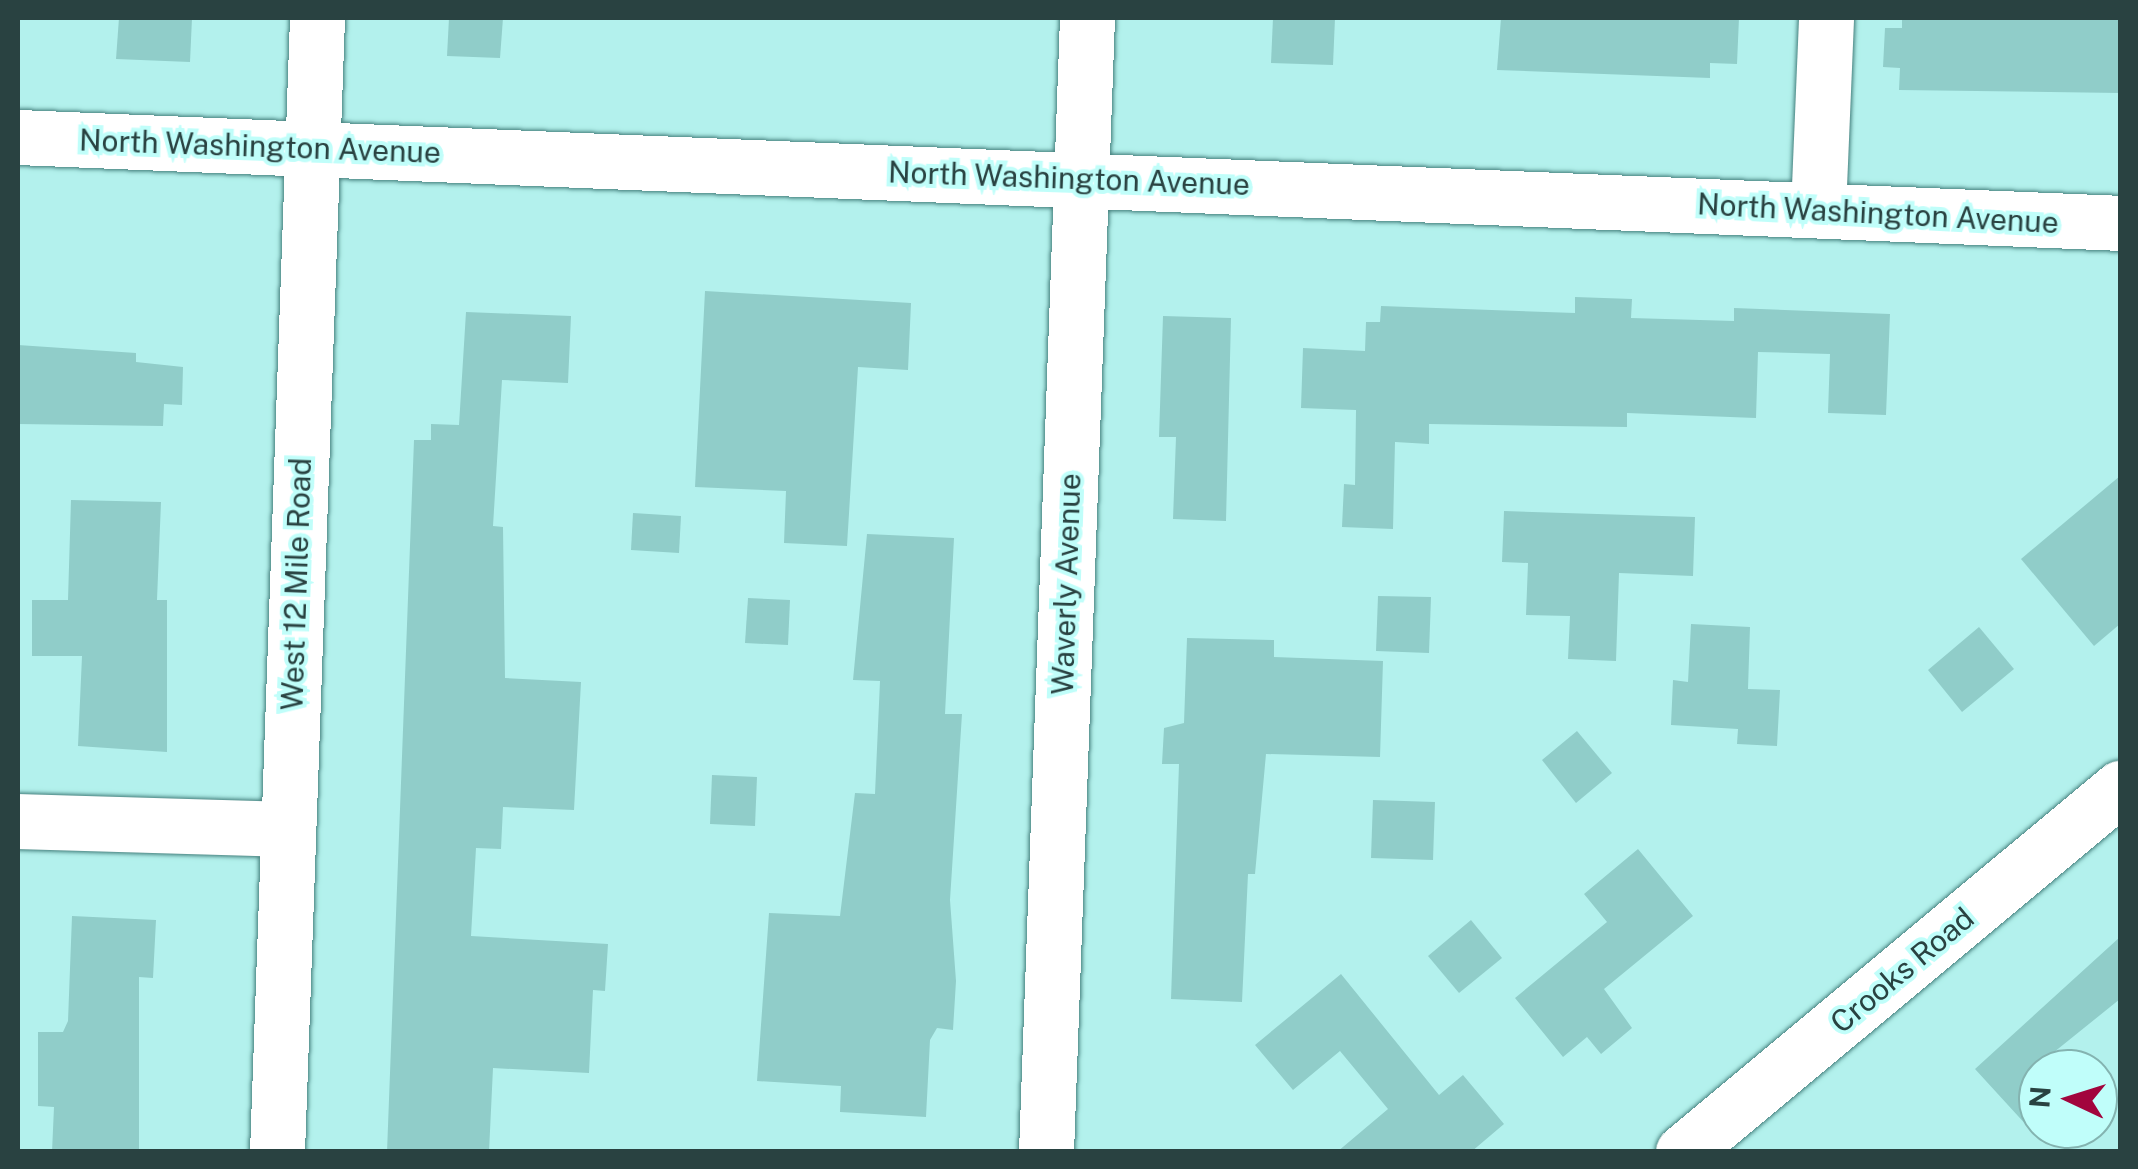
<!DOCTYPE html>
<html>
<head>
<meta charset="utf-8">
<style>
	body { margin:0 }
	#map { position:relative; width:2138px; height:1169px; overflow:hidden; background:#b3f1ed; font-family:"Public Sans",sans-serif }
	div>[style] { position:absolute }
	.building>* { inset:0; background:#90cdc9 }
	.roads { filter:drop-shadow(0 0 2px #45807d) drop-shadow(0 0 2px #45807d) }
	.minor>* { height:55px; margin:-27.5px; padding:0 27.5px; transform-origin:27.5px; border-radius:27.5px; background:#fff }
	.major>* { height:55px; margin:-27.5px; padding:0 27.5px; transform-origin:27.5px; border-radius:27.5px; background:#fff }
	span { translate:-50% -50%; white-space:nowrap; text-align:center; line-height:1.15; -webkit-text-stroke:8px #c0fefa; paint-order:stroke }
	.street-label { font-size:30px; color:#294241 }
	.frame { position:absolute; inset:0; border:20px solid #294241; pointer-events:none }
	.north { position:absolute; left:2018px; top:1049px; width:100px; height:100px; box-sizing:border-box; background:#c0fefa; border:2px solid #84b3b0; border-radius:50%; rotate:274deg; font-size:28px; font-weight:700; line-height:40px; text-align:center; color:#294241 }
	.north::after { content:''; display:block; margin:auto; width:35px; height:45px; background:#a2053d; clip-path:polygon(50% 0,100% 100%,50% 72%,0 100%) }
</style>
</head>
<body>
<div id="map">
	<div class="building">
		<i style="clip-path:polygon(119px 18px,192px 18px,190px 62px,116px 59px)"></i>
		<i style="clip-path:polygon(449px 18px,503px 18px,500px 58px,447px 56px)"></i>
		<i style="clip-path:polygon(1273px 18px,1335px 18px,1333px 65px,1271px 63px)"></i>
		<i style="clip-path:polygon(1501px 18px,1739px 18px,1737px 64px,1710px 63px,1710px 78px,1497px 70px)"></i>
		<i style="clip-path:polygon(1902px 18px,2120px 18px,2120px 93px,1899px 90px,1900px 68px,1883px 67px,1885px 28px,1902px 28px)"></i>
		<i style="clip-path:polygon(705px 291px,911px 303px,908px 370px,858px 367px,847px 546px,784px 543px,786px 491px,695px 487px)"></i>
		<i style="clip-path:polygon(1575px 297px,1632px 299px,1631px 318px,1734px 321px,1734px 308px,1890px 314px,1886px 415px,1828px 413px,1830px 354px,1758px 352px,1756px 418px,1627px 413px,1627px 427px,1429px 424px,1429px 444px,1395px 442px,1393px 529px,1342px 527px,1344px 484px,1355px 485px,1356px 410px,1301px 408px,1303px 348px,1365px 351px,1366px 322px,1380px 322px,1381px 306px,1575px 313px)"></i>
		<i style="clip-path:polygon(466px 312px,571px 316px,568px 383px,502px 380px,493px 526px,503px 527px,505px 678px,581px 682px,574px 810px,503px 807px,501px 849px,476px 848px,471px 936px,608px 944px,605px 991px,593px 990px,589px 1073px,493px 1068px,489px 1152px,387px 1152px,414px 440px,431px 440px,431px 424px,459px 425px)"></i>
		<i style="clip-path:polygon(1163px 316px,1231px 318px,1226px 521px,1173px 519px,1176px 437px,1159px 437px)"></i>
		<i style="clip-path:polygon(18px 345px,136px 353px,136px 362px,183px 367px,182px 405px,164px 404px,163px 426px,18px 424px)"></i>
		<i style="clip-path:polygon(2120px 476px,2120px 624px,2094px 646px,2021px 559px)"></i>
		<i style="clip-path:polygon(71px 500px,161px 502px,157px 600px,167px 600px,167px 752px,78px 746px,82px 656px,32px 656px,32px 600px,68px 600px)"></i>
		<i style="clip-path:polygon(1504px 511px,1695px 517px,1693px 576px,1619px 573px,1616px 661px,1568px 659px,1570px 616px,1526px 615px,1528px 563px,1502px 562px)"></i>
		<i style="clip-path:polygon(633px 513px,681px 516px,679px 553px,631px 550px)"></i>
		<i style="clip-path:polygon(867px 534px,954px 538px,945px 714px,962px 714px,950px 900px,956px 981px,953px 1030px,937px 1028px,930px 1040px,926px 1117px,840px 1112px,841px 1086px,757px 1081px,769px 913px,840px 916px,855px 793px,875px 794px,880px 681px,853px 680px)"></i>
		<i style="clip-path:polygon(1378px 596px,1431px 597px,1429px 653px,1376px 651px)"></i>
		<i style="clip-path:polygon(748px 598px,790px 600px,788px 645px,745px 643px)"></i>
		<i style="clip-path:polygon(1691px 624px,1750px 627px,1748px 689px,1780px 690px,1777px 746px,1737px 744px,1738px 729px,1671px 725px,1673px 680px,1688px 682px)"></i>
		<i style="clip-path:polygon(1979px 627px,2014px 669px,1962px 712px,1928px 670px)"></i>
		<i style="clip-path:polygon(1187px 638px,1274px 640px,1274px 657px,1383px 661px,1380px 757px,1266px 754px,1255px 874px,1248px 874px,1242px 1002px,1171px 999px,1179px 764px,1162px 764px,1164px 728px,1184px 723px)"></i>
		<i style="clip-path:polygon(1577px 731px,1612px 773px,1576px 803px,1542px 760px)"></i>
		<i style="clip-path:polygon(712px 775px,757px 777px,755px 826px,710px 824px)"></i>
		<i style="clip-path:polygon(1373px 800px,1435px 802px,1433px 860px,1371px 858px)"></i>
		<i style="clip-path:polygon(1638px 849px,1693px 916px,1604px 989px,1632px 1028px,1601px 1054px,1587px 1037px,1563px 1057px,1515px 998px,1607px 922px,1584px 894px)"></i>
		<i style="clip-path:polygon(72px 916px,156px 920px,153px 978px,139px 977px,139px 1152px,52px 1152px,54px 1107px,38px 1106px,38px 1032px,63px 1032px,68px 1021px)"></i>
		<i style="clip-path:polygon(1471px 920px,1502px 958px,1459px 993px,1428px 956px)"></i>
		<i style="clip-path:polygon(2120px 937px,2120px 999px,2038px 1065px,2038px 1138px,1975px 1069px)"></i>
		<i style="clip-path:polygon(1341px 974px,1439px 1095px,1463px 1075px,1504px 1124px,1471px 1152px,1337px 1152px,1388px 1109px,1340px 1051px,1293px 1090px,1255px 1045px)"></i>
	</div>
	<div class="roads">
		<div class="minor">
			<i style="left:18px;top:137px;width:2104px;rotate:2.34deg"></i>
			<i style="left:1818px;top:210px;width:192px;rotate:-87.6deg"></i>
			<i style="left:18px;top:821px;width:270px;rotate:1.7deg"></i>
			<i style="left:1046px;top:1152px;width:1135px;rotate:-87.93deg"></i>
		</div>
		<div class="major">
			<i style="left:277px;top:1152px;width:1135px;rotate:-87.98deg"></i>
			<i style="left:1683px;top:1152px;width:569px;rotate:-39.79deg"></i>
		</div>
	</div>
	<div class="street-label">
		<span style="left:260px;top:146px;rotate:2deg">North Washington Avenue</span>
		<span style="left:1069px;top:178px;rotate:2deg">North Washington Avenue</span>
		<span style="left:1878px;top:213px;rotate:3deg">North Washington Avenue</span>
		<span style="left:296px;top:584px;rotate:-88deg">West 12 Mile Road</span>
		<span style="left:1066px;top:584px;rotate:-88deg">Waverly Avenue</span>
		<span style="left:1902px;top:970px;rotate:-40deg">Crooks Road</span>
	</div>
	<div class="frame"></div>
	<div class="north">N</div>
</div>
</body>
</html>
